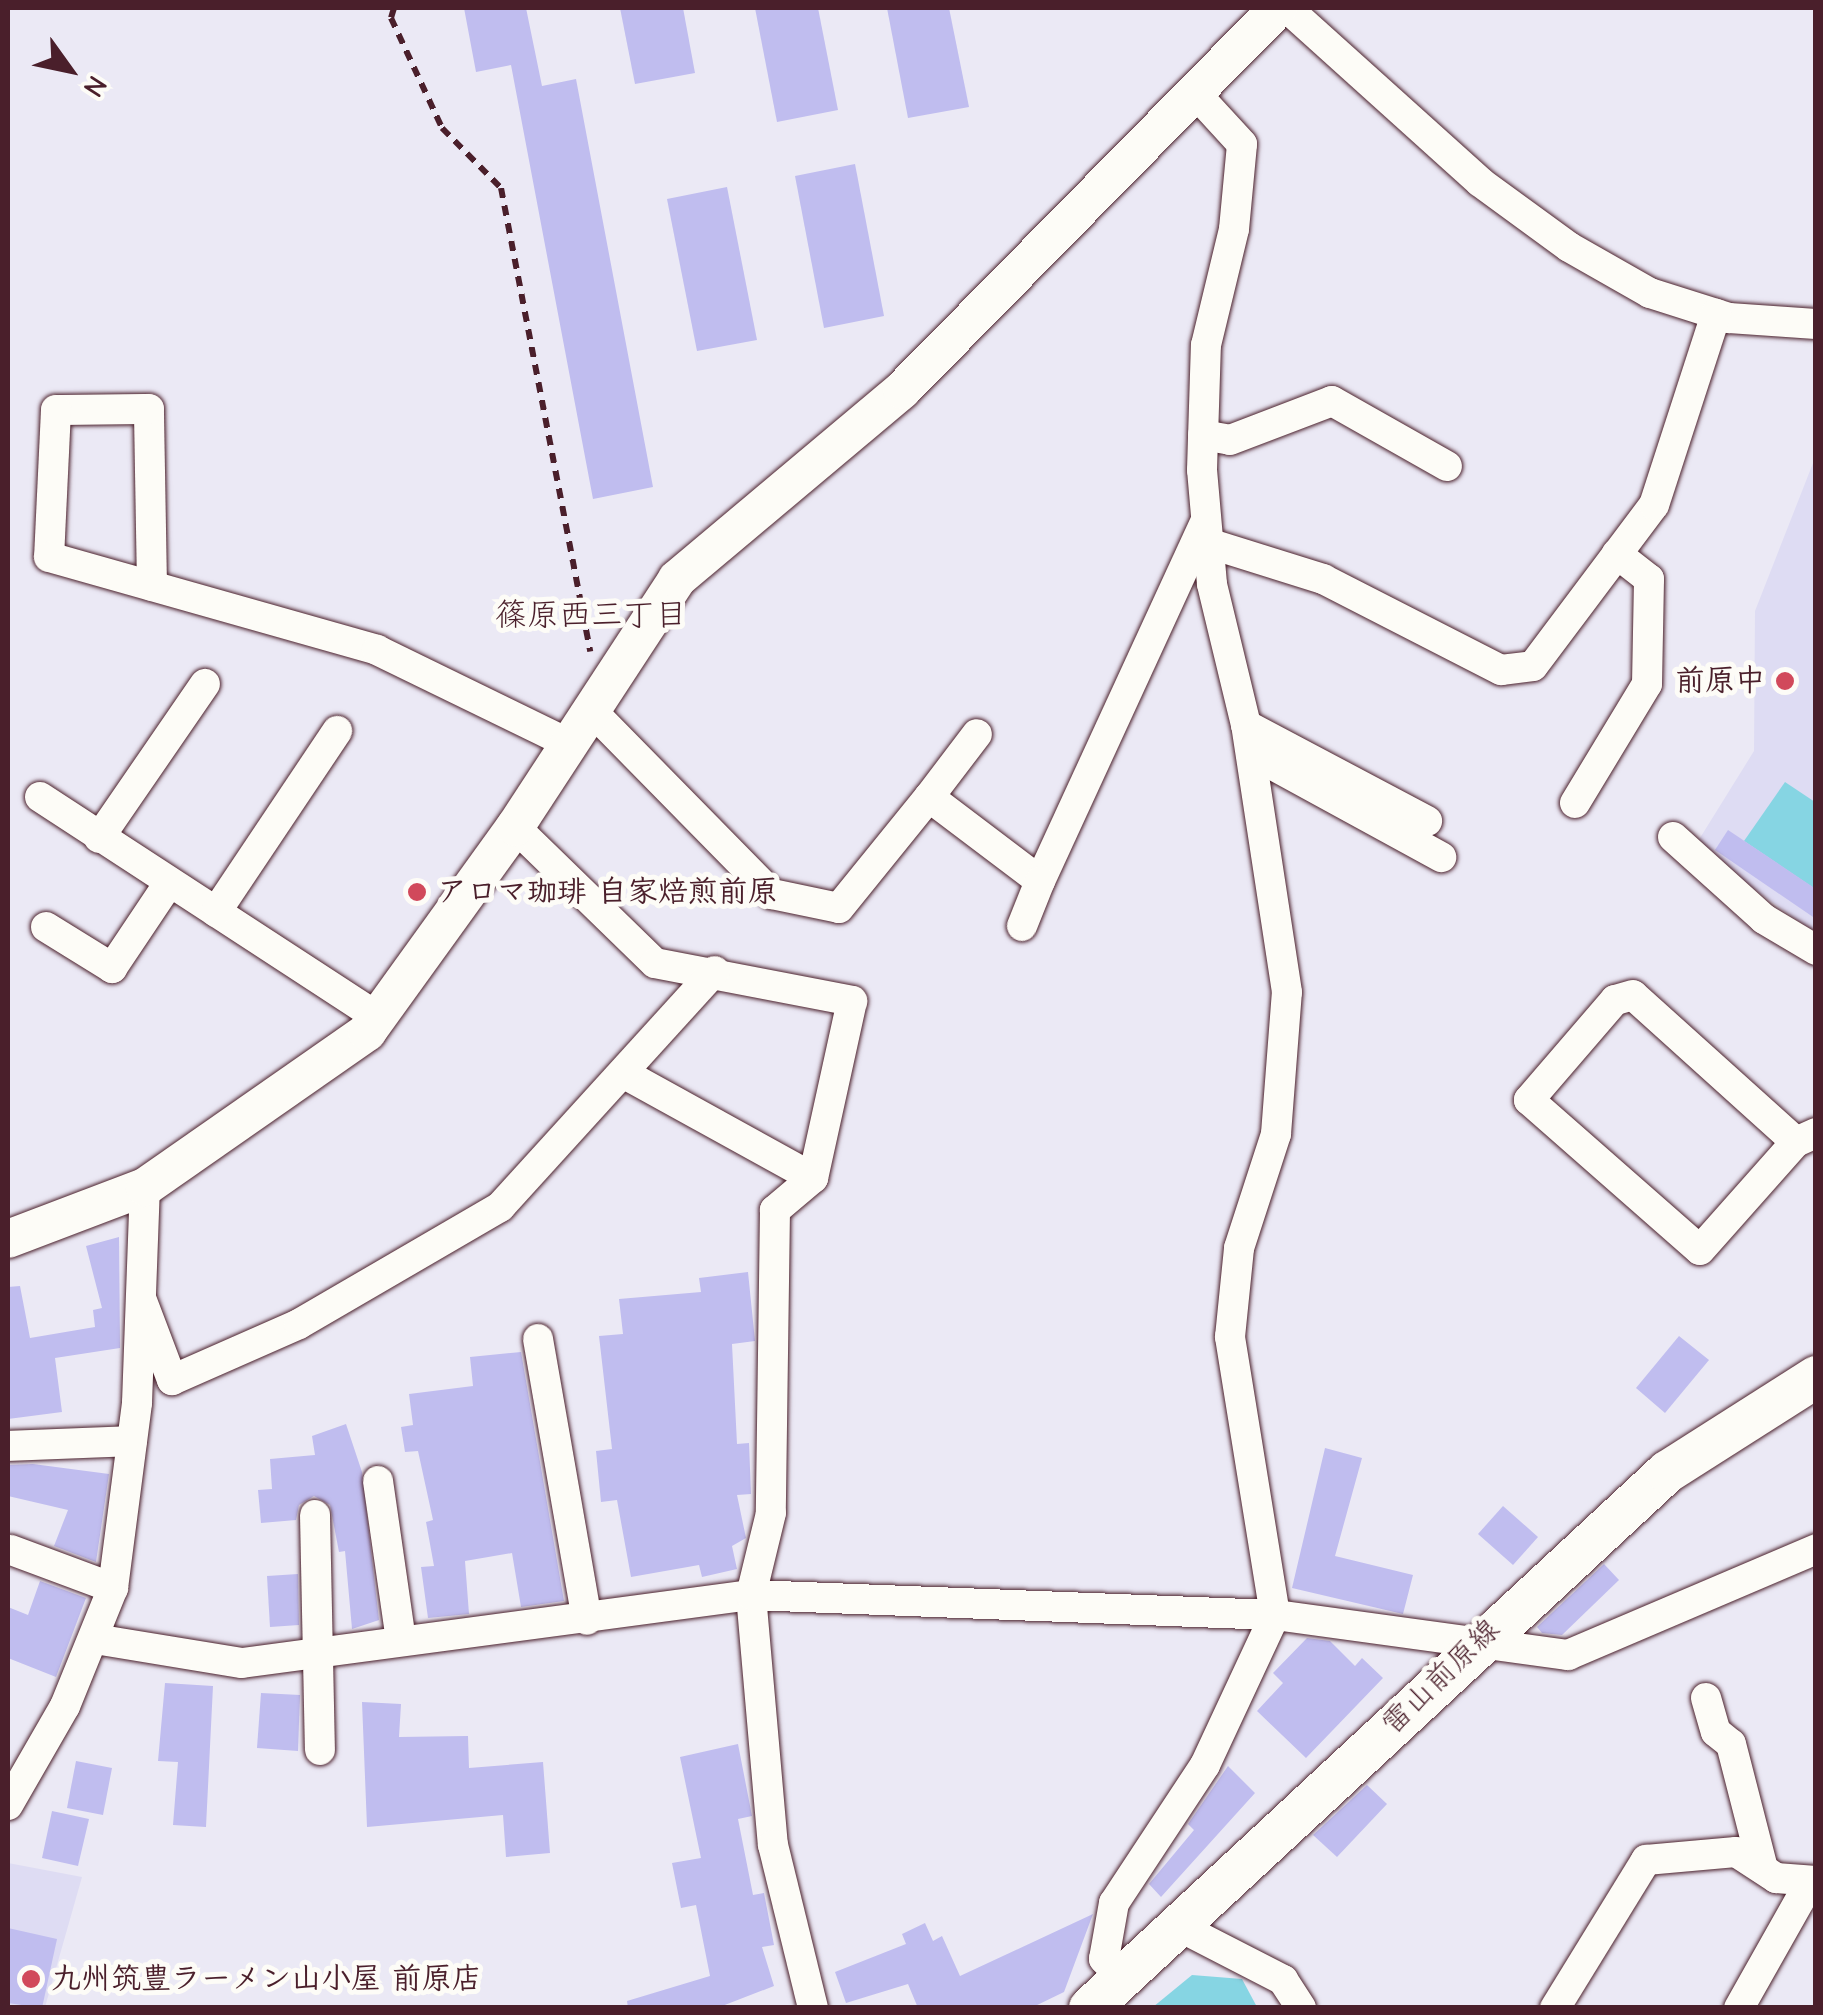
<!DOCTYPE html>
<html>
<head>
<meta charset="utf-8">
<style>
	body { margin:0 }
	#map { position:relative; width:1823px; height:2015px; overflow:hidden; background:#ebe9f5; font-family:"Comic Neue","Klee One",sans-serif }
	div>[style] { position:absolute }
	.built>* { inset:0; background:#dedcf3 }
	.water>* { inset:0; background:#86d5e3 }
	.building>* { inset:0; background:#c0bdef }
	.path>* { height:6px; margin-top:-3px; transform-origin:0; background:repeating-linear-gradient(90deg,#4a1f2b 0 10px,transparent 0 18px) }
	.roads { filter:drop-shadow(0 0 2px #4a1f2b) drop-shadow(0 0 2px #4a1f2b) }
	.minor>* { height:30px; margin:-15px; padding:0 15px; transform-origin:15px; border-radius:15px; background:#fdfcf7 }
	.tertiary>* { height:38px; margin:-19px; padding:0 19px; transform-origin:19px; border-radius:19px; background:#fdfcf7 }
	.secondary>* { height:42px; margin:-21px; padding:0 21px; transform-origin:21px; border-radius:21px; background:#fdfcf7 }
	.dots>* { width:28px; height:28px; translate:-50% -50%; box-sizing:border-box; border:5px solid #fdfcf7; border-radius:50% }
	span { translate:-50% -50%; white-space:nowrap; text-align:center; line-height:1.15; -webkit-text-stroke:10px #fdfcf7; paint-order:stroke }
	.poi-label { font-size:30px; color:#4a1f2b; font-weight:700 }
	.right { translate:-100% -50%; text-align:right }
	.left { translate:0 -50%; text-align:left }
	.street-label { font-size:30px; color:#4a1f2b }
	.neighbourhood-label { font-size:32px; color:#4a1f2b }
	.frame { position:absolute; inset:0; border:10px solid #4a1f2b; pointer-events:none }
	.north { position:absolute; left:20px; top:20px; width:100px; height:100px; -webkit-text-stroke:8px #fdfcf7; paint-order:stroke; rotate:123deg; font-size:28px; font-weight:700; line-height:40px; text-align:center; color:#4a1f2b }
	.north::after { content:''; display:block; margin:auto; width:35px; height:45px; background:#4a1f2b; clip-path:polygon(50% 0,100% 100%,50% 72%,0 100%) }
</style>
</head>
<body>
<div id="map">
	<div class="built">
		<i style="clip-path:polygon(1815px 458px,1815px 933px,1695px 846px,1754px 751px,1755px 611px)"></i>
		<i style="clip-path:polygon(8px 1863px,82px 1877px,45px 2007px,8px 2007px)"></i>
	</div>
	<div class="water">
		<i style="clip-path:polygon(1785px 782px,1815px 802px,1815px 889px,1744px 841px)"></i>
		<i style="clip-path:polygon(1192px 1975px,1242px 1979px,1257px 2007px,1153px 2007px)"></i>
	</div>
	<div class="building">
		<i style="clip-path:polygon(464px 8px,526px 8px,542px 86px,576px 79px,653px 487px,593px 499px,511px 65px,476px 72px)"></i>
		<i style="clip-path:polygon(620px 8px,683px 8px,695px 73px,635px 84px)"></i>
		<i style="clip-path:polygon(755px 8px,818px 8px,838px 110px,777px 122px)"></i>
		<i style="clip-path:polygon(887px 8px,949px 8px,969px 107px,908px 118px)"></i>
		<i style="clip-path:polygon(855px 164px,884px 316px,824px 328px,795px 176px)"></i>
		<i style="clip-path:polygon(727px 187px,757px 340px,697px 351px,667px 199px)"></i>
		<i style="clip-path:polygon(1728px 830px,1816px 889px,1816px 919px,1715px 850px)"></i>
		<i style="clip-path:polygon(119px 1237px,120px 1348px,55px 1358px,62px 1412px,8px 1419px,8px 1287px,20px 1286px,30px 1338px,95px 1327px,93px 1310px,102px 1308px,86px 1246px)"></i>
		<i style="clip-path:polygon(748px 1272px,755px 1341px,732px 1344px,737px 1444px,749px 1443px,751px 1494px,737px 1495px,746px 1538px,732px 1546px,737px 1569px,702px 1577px,699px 1565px,631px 1577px,617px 1500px,601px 1502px,596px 1451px,612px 1449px,599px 1336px,623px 1334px,619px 1299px,701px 1292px,699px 1278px)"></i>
		<i style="clip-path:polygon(1679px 1336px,1709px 1360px,1665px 1413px,1636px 1388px)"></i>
		<i style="clip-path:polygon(521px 1352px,564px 1601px,521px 1607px,512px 1553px,465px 1561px,469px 1614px,428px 1618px,421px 1567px,434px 1566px,426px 1522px,433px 1520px,418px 1451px,405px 1452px,401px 1427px,413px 1425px,409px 1394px,473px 1386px,470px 1357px)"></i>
		<i style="clip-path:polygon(346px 1424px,362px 1472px,379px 1620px,352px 1629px,345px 1551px,339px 1552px,330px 1505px,314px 1496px,299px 1505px,296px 1520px,261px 1523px,258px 1490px,272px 1489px,270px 1459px,315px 1455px,312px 1436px)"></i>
		<i style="clip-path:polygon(1325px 1448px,1362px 1458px,1335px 1556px,1413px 1575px,1403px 1614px,1292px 1588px)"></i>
		<i style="clip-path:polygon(33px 1464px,109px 1474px,96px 1562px,54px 1546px,68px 1510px,8px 1496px,8px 1465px)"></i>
		<i style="clip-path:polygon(1503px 1506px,1538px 1537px,1513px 1565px,1478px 1534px)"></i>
		<i style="clip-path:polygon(1604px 1564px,1619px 1580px,1562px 1635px,1542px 1633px,1537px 1627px)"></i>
		<i style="clip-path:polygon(298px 1574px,299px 1625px,270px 1627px,267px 1576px)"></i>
		<i style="clip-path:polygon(40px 1581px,86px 1598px,56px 1677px,8px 1658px,8px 1607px,28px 1615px)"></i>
		<i style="clip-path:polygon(1307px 1638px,1330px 1641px,1355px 1666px,1362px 1658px,1383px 1678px,1306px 1758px,1257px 1711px,1283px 1683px,1273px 1673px)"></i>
		<i style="clip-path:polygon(165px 1683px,213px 1686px,206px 1827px,173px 1825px,178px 1762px,158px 1761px)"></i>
		<i style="clip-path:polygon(261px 1693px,300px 1695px,298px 1751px,257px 1748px)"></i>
		<i style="clip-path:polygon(362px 1702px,401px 1704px,399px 1737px,468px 1736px,469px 1768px,543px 1762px,550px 1853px,506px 1857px,503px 1815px,367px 1827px)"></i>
		<i style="clip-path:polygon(738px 1744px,752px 1816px,738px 1819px,753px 1895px,764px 1893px,774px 1945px,762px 1947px,774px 1986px,717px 2008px,628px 2008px,627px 2001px,710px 1976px,696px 1905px,681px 1908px,672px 1863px,701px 1858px,680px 1757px)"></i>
		<i style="clip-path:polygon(76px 1761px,112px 1768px,103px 1815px,67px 1808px)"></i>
		<i style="clip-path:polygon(1228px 1766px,1255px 1793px,1161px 1897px,1149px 1884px,1194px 1830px,1188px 1824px)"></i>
		<i style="clip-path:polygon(1367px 1785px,1387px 1804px,1337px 1857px,1313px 1835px)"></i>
		<i style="clip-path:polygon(52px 1811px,89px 1819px,78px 1866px,42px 1858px)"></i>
		<i style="clip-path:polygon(1093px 1914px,1064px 1992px,1031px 2008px,918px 2008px,908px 1984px,846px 2003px,835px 1972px,906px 1944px,902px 1934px,925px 1923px,933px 1941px,942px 1936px,960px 1976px)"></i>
		<i style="clip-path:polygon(8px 1928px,57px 1939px,42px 2008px,8px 2003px)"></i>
	</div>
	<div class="path">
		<i style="left:394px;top:8px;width:10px;rotate:107deg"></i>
		<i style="left:391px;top:18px;width:121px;rotate:65.1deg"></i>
		<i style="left:442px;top:128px;width:84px;rotate:45.5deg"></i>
		<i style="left:501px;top:188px;width:472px;rotate:79.1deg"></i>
	</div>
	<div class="roads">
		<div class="minor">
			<i style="left:1287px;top:8px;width:260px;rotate:42deg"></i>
			<i style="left:1480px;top:182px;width:110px;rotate:36.1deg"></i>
			<i style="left:1569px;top:247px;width:93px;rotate:29.6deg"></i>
			<i style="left:1650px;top:293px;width:83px;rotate:17.6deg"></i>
			<i style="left:1729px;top:318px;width:87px;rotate:3.9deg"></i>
			<i style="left:1203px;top:435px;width:27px;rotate:10deg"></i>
			<i style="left:1230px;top:440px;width:109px;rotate:-20.9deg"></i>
			<i style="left:1332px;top:401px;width:132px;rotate:29.5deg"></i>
			<i style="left:1208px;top:543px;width:121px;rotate:17.4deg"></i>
			<i style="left:1323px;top:579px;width:200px;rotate:27.1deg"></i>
			<i style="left:1501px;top:670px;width:32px;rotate:-7deg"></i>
			<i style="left:1533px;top:666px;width:201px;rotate:-53.1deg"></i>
			<i style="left:1654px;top:505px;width:201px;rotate:-72deg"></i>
			<i style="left:152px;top:586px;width:177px;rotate:-91deg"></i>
			<i style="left:149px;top:409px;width:93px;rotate:179.4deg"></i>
			<i style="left:56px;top:410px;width:147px;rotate:92.7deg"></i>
			<i style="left:49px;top:557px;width:341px;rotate:15.8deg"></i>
			<i style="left:377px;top:650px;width:210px;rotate:26deg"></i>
			<i style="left:589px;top:708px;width:261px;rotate:45.5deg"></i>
			<i style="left:772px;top:894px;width:68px;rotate:11.8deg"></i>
			<i style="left:839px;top:908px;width:143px;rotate:-51deg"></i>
			<i style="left:929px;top:797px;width:139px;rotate:37.1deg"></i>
			<i style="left:1040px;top:881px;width:395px;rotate:-65.3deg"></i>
			<i style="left:1246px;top:725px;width:205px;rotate:27.9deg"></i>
			<i style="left:1251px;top:753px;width:217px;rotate:28.7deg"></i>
			<i style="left:40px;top:797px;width:403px;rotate:33.1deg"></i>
			<i style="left:929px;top:797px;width:79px;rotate:-52.7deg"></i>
			<i style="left:1575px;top:803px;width:139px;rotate:-58.8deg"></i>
			<i style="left:1647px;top:684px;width:105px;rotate:-88.9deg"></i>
			<i style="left:1649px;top:579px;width:41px;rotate:-142deg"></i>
			<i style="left:515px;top:827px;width:195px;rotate:44.2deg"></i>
			<i style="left:655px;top:963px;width:201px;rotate:10.9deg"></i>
			<i style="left:852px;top:1001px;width:181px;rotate:102.4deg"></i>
			<i style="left:813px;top:1178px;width:50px;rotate:139.9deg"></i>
			<i style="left:775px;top:1210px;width:303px;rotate:90.8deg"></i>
			<i style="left:771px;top:1513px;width:84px;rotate:103.7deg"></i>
			<i style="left:751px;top:1595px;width:251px;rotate:85deg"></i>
			<i style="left:773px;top:1845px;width:168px;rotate:76.2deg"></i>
			<i style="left:1673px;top:837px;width:122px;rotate:42deg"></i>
			<i style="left:1764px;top:919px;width:61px;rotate:30.8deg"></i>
			<i style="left:99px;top:838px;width:187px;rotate:-55.5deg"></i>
			<i style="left:216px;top:912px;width:218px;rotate:-56.2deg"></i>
			<i style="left:1022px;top:926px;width:48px;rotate:-68.2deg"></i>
			<i style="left:46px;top:927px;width:78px;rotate:31.8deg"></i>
			<i style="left:112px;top:968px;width:102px;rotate:-56.2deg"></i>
			<i style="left:623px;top:1073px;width:217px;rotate:28.9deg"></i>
			<i style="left:1796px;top:1142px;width:219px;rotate:-138deg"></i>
			<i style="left:1633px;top:995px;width:19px;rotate:164deg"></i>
			<i style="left:1615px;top:1000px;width:132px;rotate:130.7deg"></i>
			<i style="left:1529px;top:1100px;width:227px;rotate:41.3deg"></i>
			<i style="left:1700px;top:1250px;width:144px;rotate:-48.4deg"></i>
			<i style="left:1796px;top:1142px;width:22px;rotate:-24deg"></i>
			<i style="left:141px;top:1298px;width:88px;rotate:69.3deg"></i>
			<i style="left:172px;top:1380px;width:139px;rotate:-23.8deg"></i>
			<i style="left:299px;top:1324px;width:233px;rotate:-30.2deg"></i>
			<i style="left:500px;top:1207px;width:319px;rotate:-47.7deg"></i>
			<i style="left:538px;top:1339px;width:285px;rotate:80.1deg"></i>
			<i style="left:8px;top:1446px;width:124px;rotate:-2.3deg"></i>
			<i style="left:378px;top:1481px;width:161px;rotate:81.8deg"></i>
			<i style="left:315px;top:1515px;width:235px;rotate:88.8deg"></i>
			<i style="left:11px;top:1550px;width:109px;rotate:20.4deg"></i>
			<i style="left:95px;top:1639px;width:149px;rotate:9.3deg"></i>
			<i style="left:242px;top:1663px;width:514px;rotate:-7.61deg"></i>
			<i style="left:751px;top:1595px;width:524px;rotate:2.19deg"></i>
			<i style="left:1275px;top:1615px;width:296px;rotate:7.8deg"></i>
			<i style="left:1568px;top:1655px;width:270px;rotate:-23.1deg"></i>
			<i style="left:1706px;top:1698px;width:35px;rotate:74deg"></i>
			<i style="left:1716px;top:1732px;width:19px;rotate:39deg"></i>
			<i style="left:1731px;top:1744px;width:129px;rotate:75.6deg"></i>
			<i style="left:8px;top:1805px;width:114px;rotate:-60.1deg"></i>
			<i style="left:65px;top:1706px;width:127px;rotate:-67.9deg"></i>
			<i style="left:113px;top:1588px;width:187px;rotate:-82.6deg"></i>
			<i style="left:137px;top:1403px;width:216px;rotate:-87.9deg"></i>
			<i style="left:1182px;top:1928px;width:114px;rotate:27.2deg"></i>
			<i style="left:1283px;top:1980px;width:33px;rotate:57deg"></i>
			<i style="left:1124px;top:1981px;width:30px;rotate:-132deg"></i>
			<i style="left:1104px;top:1959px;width:57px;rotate:-79.9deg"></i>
			<i style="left:1114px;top:1903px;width:165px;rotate:-56.6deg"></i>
			<i style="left:1205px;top:1765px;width:166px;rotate:-65deg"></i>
			<i style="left:1275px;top:1615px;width:282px;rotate:-99.2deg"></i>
			<i style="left:1230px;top:1337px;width:89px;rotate:-84.2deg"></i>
			<i style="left:1239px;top:1248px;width:120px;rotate:-72deg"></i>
			<i style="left:1276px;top:1134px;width:142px;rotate:-85.6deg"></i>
			<i style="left:1287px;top:992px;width:270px;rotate:-98.7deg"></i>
			<i style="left:1246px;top:725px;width:145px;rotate:-103.6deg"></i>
			<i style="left:1212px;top:584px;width:114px;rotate:-95deg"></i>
			<i style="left:1202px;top:470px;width:125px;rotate:-88.2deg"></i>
			<i style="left:1206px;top:345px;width:119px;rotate:-76.4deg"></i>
			<i style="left:1234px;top:229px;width:85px;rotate:-84.6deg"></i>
			<i style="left:1242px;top:144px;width:67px;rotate:-132.6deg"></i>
			<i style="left:1555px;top:2008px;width:174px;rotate:-58.4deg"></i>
			<i style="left:1646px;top:1860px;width:90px;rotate:-5.1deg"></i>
			<i style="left:1736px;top:1852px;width:48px;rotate:33deg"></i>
			<i style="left:1776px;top:1878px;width:40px;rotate:4.3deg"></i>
			<i style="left:1739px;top:2008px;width:142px;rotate:-60.6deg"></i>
		</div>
		<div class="tertiary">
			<i style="left:8px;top:1239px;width:147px;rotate:-20.8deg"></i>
			<i style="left:145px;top:1187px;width:271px;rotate:-34.9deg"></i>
			<i style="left:367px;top:1032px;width:253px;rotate:-54.2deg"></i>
			<i style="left:515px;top:827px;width:296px;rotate:-56.8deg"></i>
			<i style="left:677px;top:579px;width:294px;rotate:-40deg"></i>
			<i style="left:902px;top:390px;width:536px;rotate:-45.45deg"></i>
		</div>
		<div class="secondary">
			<i style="left:1090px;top:2008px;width:788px;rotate:-42.89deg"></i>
			<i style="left:1667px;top:1472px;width:177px;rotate:-32.5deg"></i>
		</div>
	</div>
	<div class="dots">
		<i style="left:1785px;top:681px;background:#d1495b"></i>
		<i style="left:417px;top:892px;background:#d1495b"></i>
		<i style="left:31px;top:1979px;background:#d1495b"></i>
	</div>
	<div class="poi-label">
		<span class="right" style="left:1765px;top:681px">前原中</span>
		<span class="left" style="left:437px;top:892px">アロマ珈琲 自家焙煎前原</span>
		<span class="left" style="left:51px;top:1979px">九州筑豊ラーメン山小屋 前原店</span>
	</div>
	<div class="street-label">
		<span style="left:1441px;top:1677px;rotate:-44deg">雷山前原線</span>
	</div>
	<div class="neighbourhood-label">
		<span style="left:591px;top:615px">篠原西三丁目</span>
	</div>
	<div class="frame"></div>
	<div class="north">N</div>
</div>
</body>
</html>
